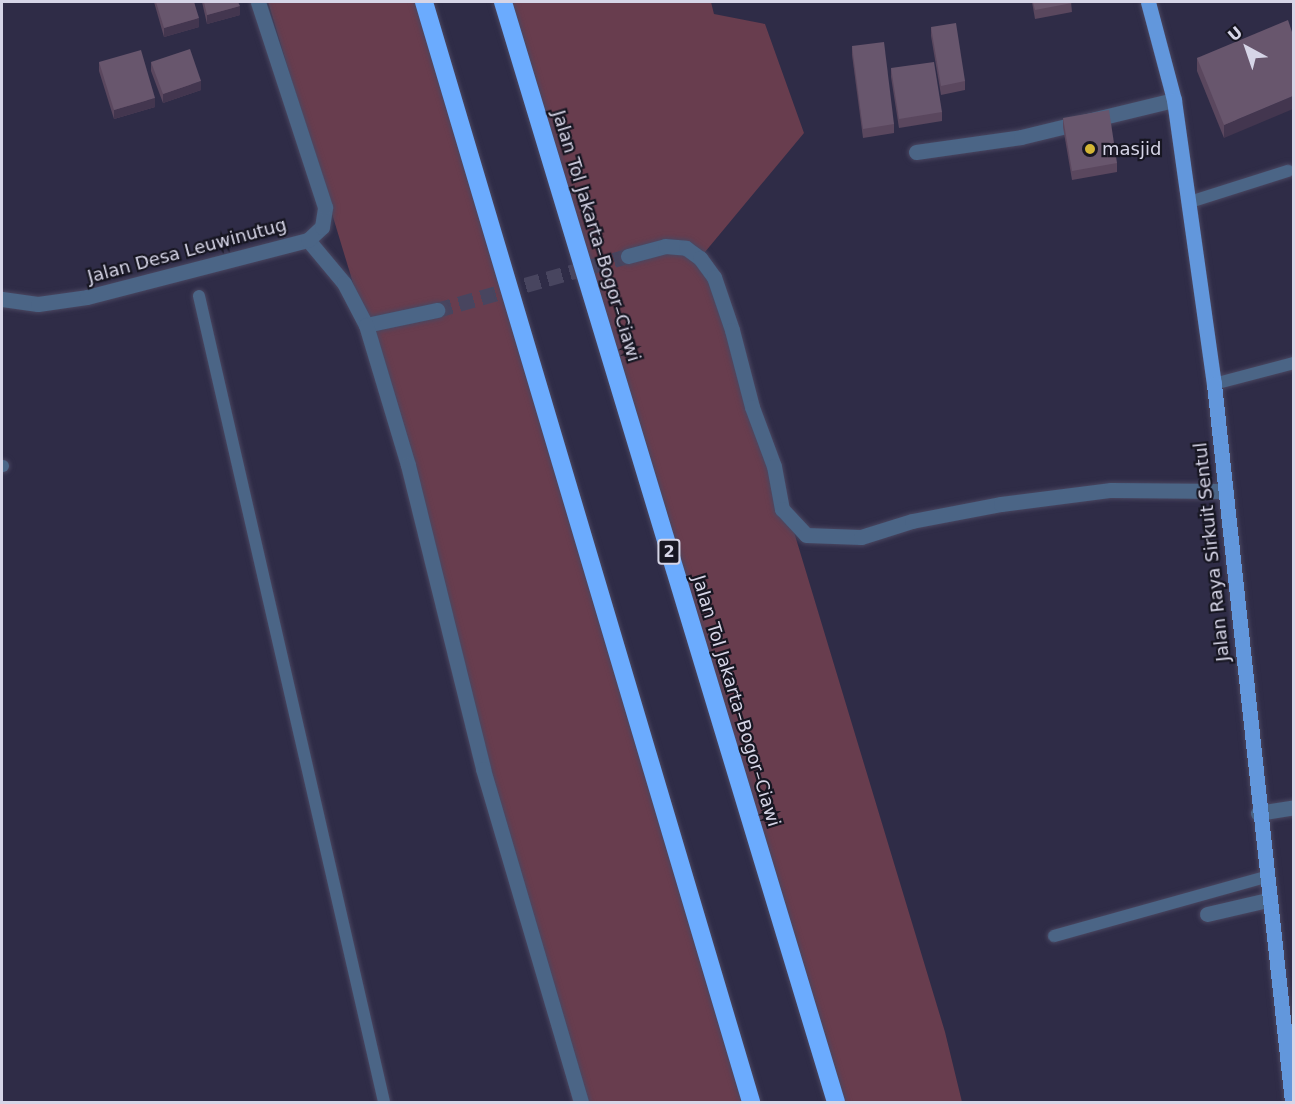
<!DOCTYPE html>
<html>
<head>
<meta charset="utf-8">
<style>
	body { margin:0 }
	#map { position:relative; width:1295px; height:1104px; overflow:hidden; background:#2f2c47; font-family:"DejaVu Sans",sans-serif }
	div>[style] { position:absolute }
	.green>* { inset:0; background:#683d4e }
	.minor-tunnel>* { height:15px; margin-top:-7.5px; transform-origin:0; background:repeating-linear-gradient(90deg,#48455f 0 15px,transparent 0 23px) }
	.roads { filter:drop-shadow(0 0 2px #4a4761) drop-shadow(0 0 2px #4a4761) }
	.service>* { height:12px; margin:-6px; padding:0 6px; transform-origin:6px; border-radius:6px; background:#4b6586 }
	.minor>* { height:15px; margin:-7.5px; padding:0 7.5px; transform-origin:7.5px; border-radius:7.5px; background:#4b6586 }
	.primary>* { height:15px; margin:-7.5px; padding:0 7.5px; transform-origin:7.5px; border-radius:7.5px; background:#6297dc }
	.motorway>* { height:18px; margin:-9px; padding:0 9px; transform-origin:9px; border-radius:9px; background:#6babfe }
	.wall>* { inset:0; background:#5a475e }
	.shaded-wall>* { inset:0; background:#43364f }
	.building>* { inset:0; background:#68566d }
	.dots>* { width:16px; height:16px; translate:-50% -50%; box-sizing:border-box; border:3px solid #171622; border-radius:50% }
	span { translate:-50% -50%; white-space:nowrap; text-align:center; line-height:1.15; -webkit-text-stroke:4.5px #171622; paint-order:stroke }
	.shield-label span { padding:2px 4px; background:#171622; border:2px solid; border-radius:4px; -webkit-text-stroke-width:0 }
	.shield-label { font-size:16px; color:#d6d5e7; font-weight:700 }
	.poi-label { font-size:18px; color:#d6d5e7 }
	.left { translate:0 -50%; text-align:left }
	.street-label { font-size:18px; color:#d6d5e7 }
	.frame { position:absolute; inset:0; border:3px solid #d6d5e7; pointer-events:none }
	.north { position:absolute; left:1217px; top:18px; width:60px; height:60px; -webkit-text-stroke:4px #171622; paint-order:stroke; rotate:320deg; font-size:16px; font-weight:700; line-height:24px; text-align:center; color:#d6d5e7 }
	.north::after { content:''; display:block; margin:auto; width:21px; height:27px; background:#d6d5e7; clip-path:polygon(50% 0,100% 100%,50% 72%,0 100%) }
</style>
</head>
<body>
<div id="map">
	<div class="green">
		<i style="clip-path:polygon(268px 2px,424px 2px,749px 1102px,573px 1102px,408px 465px)"></i>
		<i style="clip-path:polygon(503px 2px,711px 2px,714px 14px,765px 24px,804px 133px,700px 258px,791px 522px,945px 1032px,962px 1102px,830px 1102px)"></i>
	</div>
	<div class="minor-tunnel">
		<i style="left:437px;top:310px;width:198px;rotate:-15.8deg"></i>
	</div>
	<div class="roads">
		<div class="service">
			<i style="left:1190px;top:202px;width:103px;rotate:-17.6deg"></i>
			<i style="left:199px;top:296px;width:827px;rotate:77.07deg"></i>
			<i style="left:1214px;top:384px;width:83px;rotate:-14.7deg"></i>
			<i style="left:2px;top:466px;width:1px"></i>
			<i style="left:1054px;top:936px;width:220px;rotate:-15.6deg"></i>
		</div>
		<div class="minor">
			<i style="left:916px;top:152px;width:106px;rotate:-8.1deg"></i>
			<i style="left:1021px;top:137px;width:157px;rotate:-13.6deg"></i>
			<i style="left:308px;top:240px;width:56px;rotate:50.1deg"></i>
			<i style="left:344px;top:283px;width:47px;rotate:62.4deg"></i>
			<i style="left:366px;top:325px;width:73px;rotate:-11.9deg"></i>
			<i style="left:628px;top:256px;width:38px;rotate:-15deg"></i>
			<i style="left:665px;top:246px;width:21px;rotate:5deg"></i>
			<i style="left:686px;top:248px;width:17px;rotate:36deg"></i>
			<i style="left:700px;top:258px;width:24px;rotate:54deg"></i>
			<i style="left:714px;top:277px;width:56px;rotate:71.2deg"></i>
			<i style="left:732px;top:330px;width:80px;rotate:75.4deg"></i>
			<i style="left:752px;top:407px;width:63px;rotate:69.6deg"></i>
			<i style="left:774px;top:466px;width:44px;rotate:79.5deg"></i>
			<i style="left:782px;top:509px;width:35px;rotate:47deg"></i>
			<i style="left:806px;top:535px;width:55px;rotate:2.1deg"></i>
			<i style="left:861px;top:537px;width:53px;rotate:-17.4deg"></i>
			<i style="left:912px;top:521px;width:91px;rotate:-10.8deg"></i>
			<i style="left:1001px;top:504px;width:111px;rotate:-7.3deg"></i>
			<i style="left:1111px;top:490px;width:115px;rotate:0.5deg"></i>
			<i style="left:2px;top:299px;width:36px;rotate:8deg"></i>
			<i style="left:38px;top:304px;width:49px;rotate:-8.1deg"></i>
			<i style="left:87px;top:297px;width:228px;rotate:-14.5deg"></i>
			<i style="left:308px;top:240px;width:19px;rotate:-43deg"></i>
			<i style="left:322px;top:227px;width:20px;rotate:-81deg"></i>
			<i style="left:325px;top:207px;width:216px;rotate:-108.1deg"></i>
			<i style="left:366px;top:325px;width:146px;rotate:73.3deg"></i>
			<i style="left:408px;top:465px;width:313px;rotate:76.1deg"></i>
			<i style="left:483px;top:769px;width:347px;rotate:73.6deg"></i>
			<i style="left:1258px;top:813px;width:36px;rotate:-9deg"></i>
			<i style="left:1207px;top:914px;width:62px;rotate:-13.1deg"></i>
		</div>
		<div class="primary">
			<i style="left:1148px;top:2px;width:101px;rotate:75.1deg"></i>
			<i style="left:1174px;top:100px;width:287px;rotate:82deg"></i>
			<i style="left:1214px;top:384px;width:722px;rotate:83.8deg"></i>
		</div>
		<div class="motorway">
			<i style="left:424px;top:2px;width:1148px;rotate:73.44deg"></i>
			<i style="left:503px;top:2px;width:1149px;rotate:73.16deg"></i>
		</div>
	</div>
	<div class="wall">
		<i style="clip-path:polygon(154px 2px,194px 2px,199px 27px,164px 37px)"></i>
		<i style="clip-path:polygon(202px 2px,238px 2px,240px 15px,207px 24px)"></i>
		<i style="clip-path:polygon(1032px 2px,1071px 2px,1072px 12px,1035px 19px)"></i>
		<i style="clip-path:polygon(931px 27px,965px 81px,965px 90px,941px 95px,931px 36px)"></i>
		<i style="clip-path:polygon(1293px 35px,1224px 138px,1197px 71px,1197px 58px)"></i>
		<i style="clip-path:polygon(852px 46px,894px 124px,894px 133px,863px 138px,852px 55px)"></i>
		<i style="clip-path:polygon(99px 62px,155px 107px,114px 119px,99px 71px)"></i>
		<i style="clip-path:polygon(151px 62px,201px 90px,163px 103px,151px 71px)"></i>
		<i style="clip-path:polygon(891px 68px,942px 112px,942px 121px,899px 128px,891px 77px)"></i>
		<i style="clip-path:polygon(1063px 118px,1117px 163px,1117px 172px,1072px 180px,1063px 127px)"></i>
	</div>
	<div class="shaded-wall">
		<i style="clip-path:polygon(240px 6px,240px 15px,207px 24px,207px 15px)"></i>
		<i style="clip-path:polygon(199px 18px,199px 27px,164px 37px,164px 28px)"></i>
		<i style="clip-path:polygon(201px 81px,201px 90px,163px 103px,163px 94px)"></i>
		<i style="clip-path:polygon(1293px 96px,1293px 109px,1224px 138px,1224px 125px)"></i>
		<i style="clip-path:polygon(155px 98px,155px 107px,114px 119px,114px 110px)"></i>
	</div>
	<div class="building">
		<i style="clip-path:polygon(156px 2px,194px 2px,199px 18px,164px 28px)"></i>
		<i style="clip-path:polygon(204px 2px,238px 2px,240px 6px,207px 15px)"></i>
		<i style="clip-path:polygon(1033px 2px,1071px 2px,1072px 3px,1035px 10px)"></i>
		<i style="clip-path:polygon(1288px 20px,1293px 35px,1293px 96px,1224px 125px,1197px 58px)"></i>
		<i style="clip-path:polygon(956px 23px,965px 81px,941px 86px,931px 27px)"></i>
		<i style="clip-path:polygon(884px 42px,894px 124px,863px 129px,852px 46px)"></i>
		<i style="clip-path:polygon(190px 49px,201px 81px,163px 94px,151px 62px)"></i>
		<i style="clip-path:polygon(141px 50px,155px 98px,114px 110px,99px 62px)"></i>
		<i style="clip-path:polygon(934px 62px,942px 112px,899px 119px,891px 68px)"></i>
		<i style="clip-path:polygon(1109px 110px,1117px 163px,1072px 171px,1063px 118px)"></i>
	</div>
	<div class="dots">
		<i style="left:1090px;top:149px;background:#d4b635"></i>
	</div>
	<div class="shield-label">
		<span style="left:669px;top:552px">2</span>
	</div>
	<div class="poi-label">
		<span class="left" style="left:1102px;top:149px">masjid</span>
	</div>
	<div class="street-label">
		<span style="left:596px;top:236px;rotate:73deg">Jalan Tol Jakarta–Bogor–Ciawi</span>
		<span style="left:187px;top:251px;rotate:-15deg">Jalan Desa Leuwinutug</span>
		<span style="left:1212px;top:552px;rotate:-96deg">Jalan Raya Sirkuit Sentul</span>
		<span style="left:736px;top:701px;rotate:73deg">Jalan Tol Jakarta–Bogor–Ciawi</span>
	</div>
	<div class="frame"></div>
	<div class="north">U</div>
</div>
</body>
</html>
